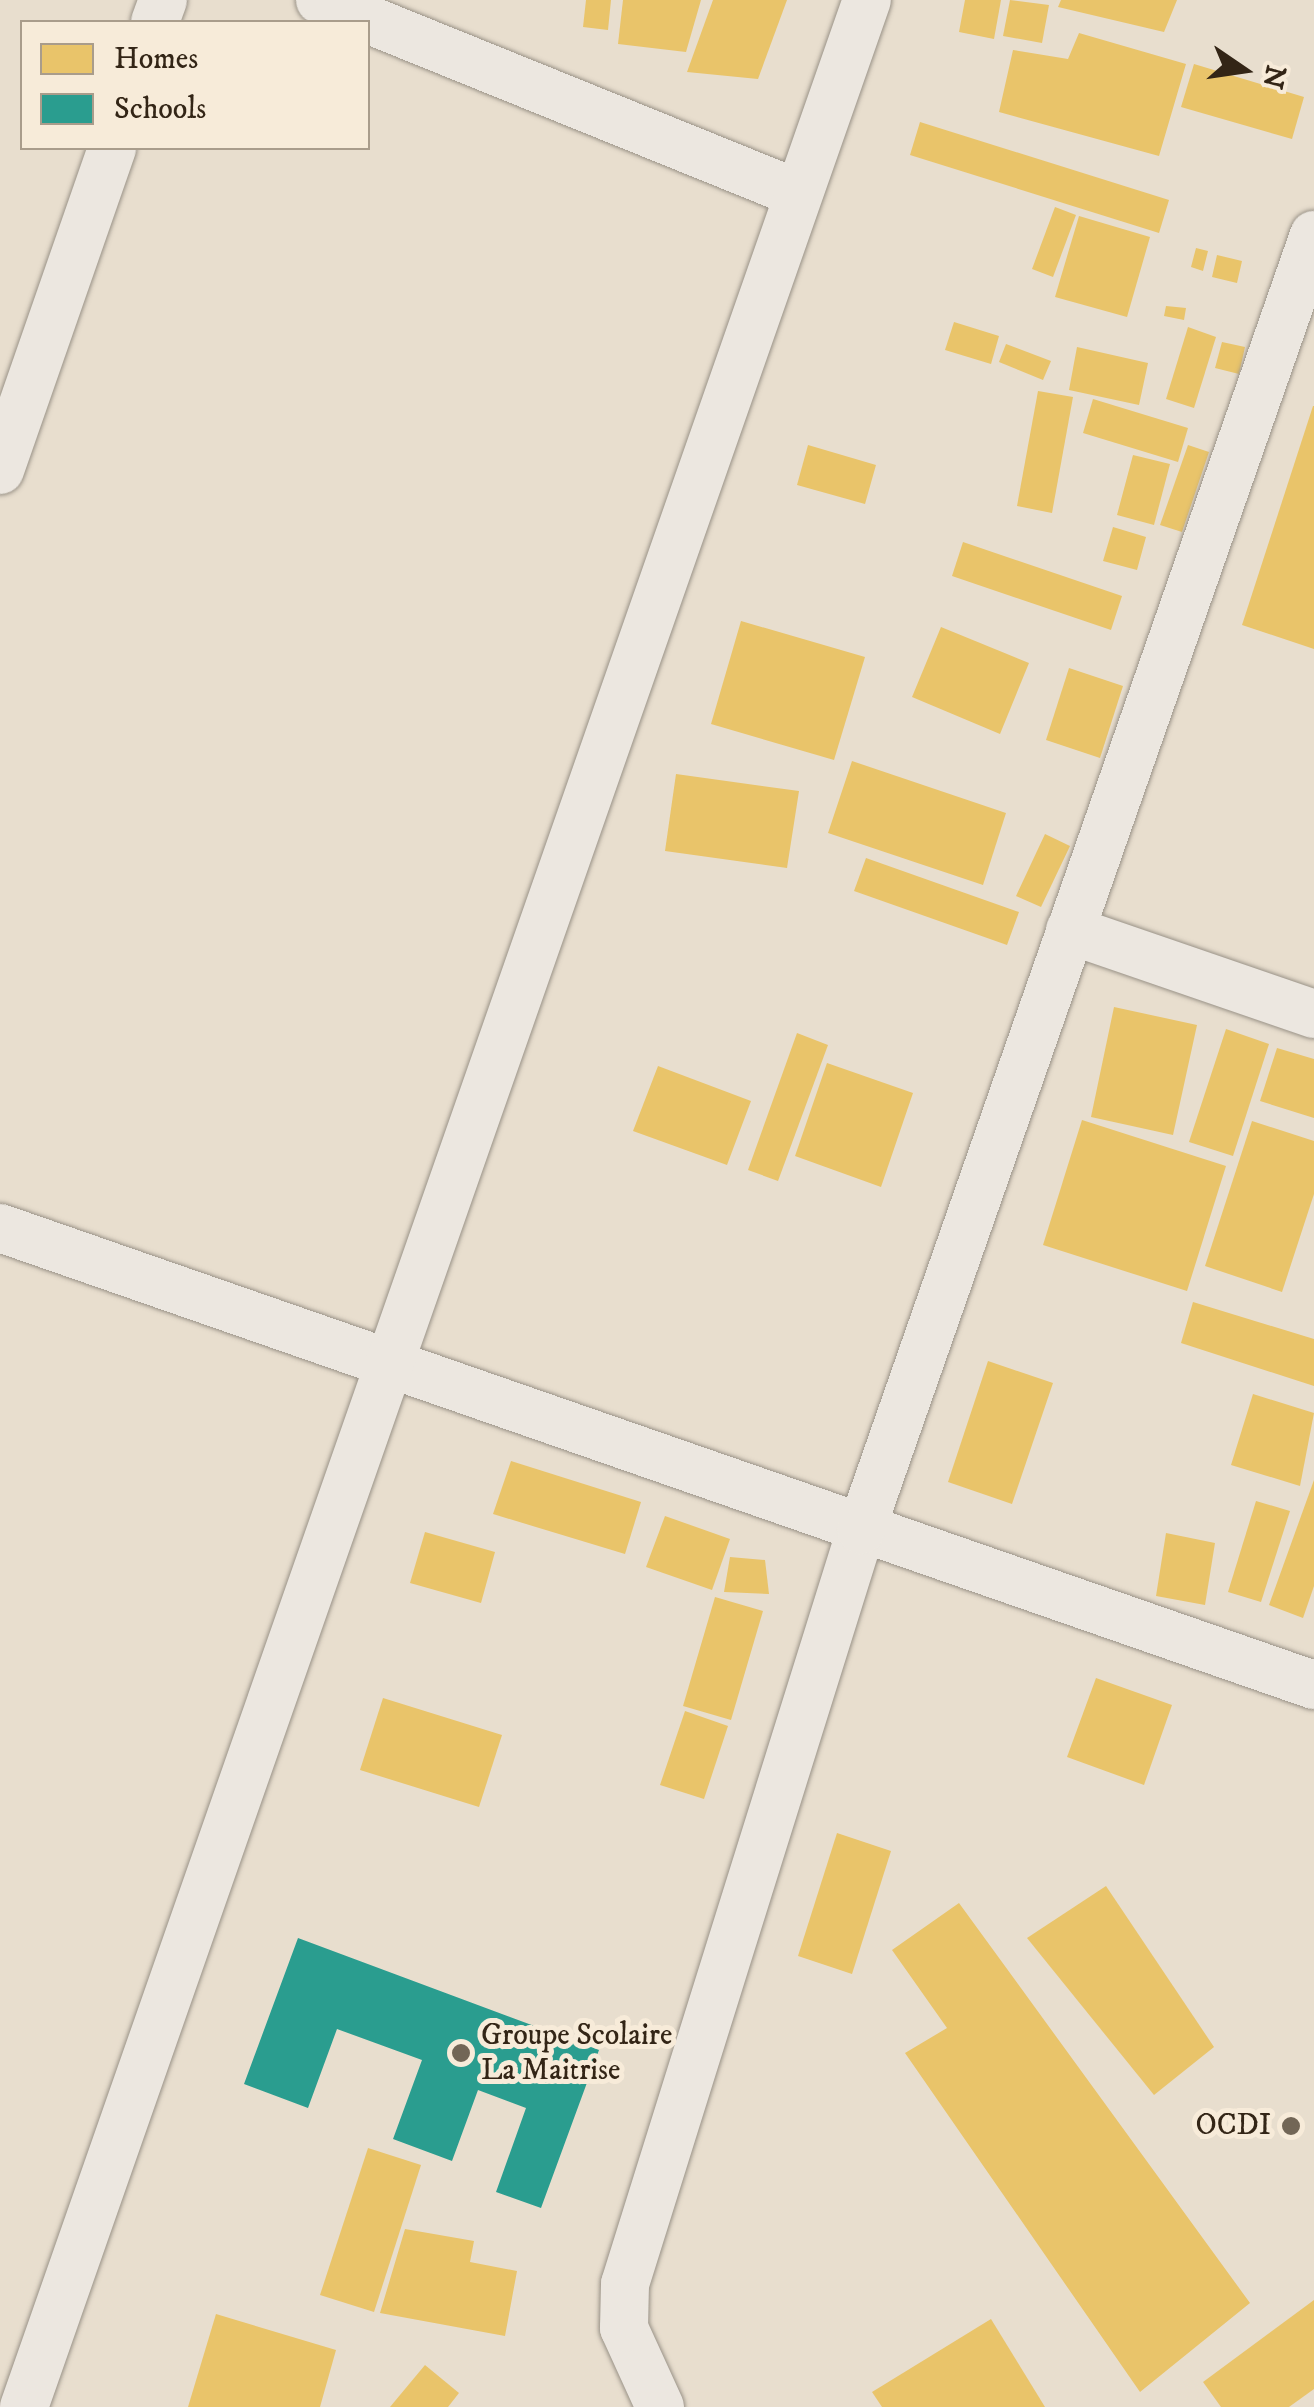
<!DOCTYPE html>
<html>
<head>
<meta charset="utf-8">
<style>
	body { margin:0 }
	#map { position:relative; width:1314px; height:2407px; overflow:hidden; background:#e8dece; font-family:"IM FELL DW Pica",serif }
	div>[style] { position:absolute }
	.homes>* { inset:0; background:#e9c46a }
	.schools>* { inset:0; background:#2a9d8f }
	.roads { filter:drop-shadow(0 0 2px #999287) drop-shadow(0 0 2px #999287) }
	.street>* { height:48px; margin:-24px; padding:0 24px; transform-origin:24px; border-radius:24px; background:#ece7e0 }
	.dots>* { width:28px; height:28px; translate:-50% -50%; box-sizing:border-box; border:5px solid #f7ebd9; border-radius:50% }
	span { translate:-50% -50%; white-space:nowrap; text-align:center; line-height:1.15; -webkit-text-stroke:10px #f7ebd9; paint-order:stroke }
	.poi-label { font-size:30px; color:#332516 }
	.left { translate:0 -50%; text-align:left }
	.right { translate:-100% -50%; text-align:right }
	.legend { position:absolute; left:20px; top:20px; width:350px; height:130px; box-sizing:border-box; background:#f7ebd9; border:2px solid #a99c8b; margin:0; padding:12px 18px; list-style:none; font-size:30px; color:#332516 }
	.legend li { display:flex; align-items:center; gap:20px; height:50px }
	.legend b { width:50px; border:2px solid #a99c8b }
	.north { position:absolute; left:1194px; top:20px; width:100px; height:100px; -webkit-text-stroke:8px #f7ebd9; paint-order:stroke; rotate:103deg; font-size:28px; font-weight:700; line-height:40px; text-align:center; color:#332516 }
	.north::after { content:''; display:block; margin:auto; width:35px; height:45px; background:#332516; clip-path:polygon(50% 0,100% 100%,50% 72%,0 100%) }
</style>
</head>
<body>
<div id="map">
	<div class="homes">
		<i style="clip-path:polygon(586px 0,611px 0,608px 30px,583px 27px)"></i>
		<i style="clip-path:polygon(623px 0,701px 0,686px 52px,618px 44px)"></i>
		<i style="clip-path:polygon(713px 0,787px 0,758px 79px,687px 72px)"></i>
		<i style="clip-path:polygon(965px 0,1001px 0,994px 39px,959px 32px)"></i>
		<i style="clip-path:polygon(1010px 0,1049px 5px,1042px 43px,1003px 36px)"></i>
		<i style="clip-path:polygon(1061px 0,1177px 0,1164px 32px,1058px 7px)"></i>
		<i style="clip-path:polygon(1079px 33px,1186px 64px,1159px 156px,999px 112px,1013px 50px,1068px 59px)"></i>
		<i style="clip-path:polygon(1194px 64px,1304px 97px,1292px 139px,1181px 107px)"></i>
		<i style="clip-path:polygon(920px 122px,1169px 200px,1159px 233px,910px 155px)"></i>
		<i style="clip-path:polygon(1055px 207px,1076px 215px,1053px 277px,1032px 269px)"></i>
		<i style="clip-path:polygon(1079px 216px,1150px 237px,1127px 317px,1055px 297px)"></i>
		<i style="clip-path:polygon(1196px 248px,1208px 251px,1203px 271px,1191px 267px)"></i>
		<i style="clip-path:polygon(1217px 255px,1242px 261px,1237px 283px,1212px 277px)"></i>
		<i style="clip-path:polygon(1166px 306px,1186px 308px,1184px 320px,1164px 316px)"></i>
		<i style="clip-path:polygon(954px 322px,999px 336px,991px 364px,945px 350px)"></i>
		<i style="clip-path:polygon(1188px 327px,1216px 337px,1194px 408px,1166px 399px)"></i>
		<i style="clip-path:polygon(1222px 342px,1245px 347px,1239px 374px,1215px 368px)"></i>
		<i style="clip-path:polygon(1006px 344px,1051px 361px,1043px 380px,999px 362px)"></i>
		<i style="clip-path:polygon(1077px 347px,1148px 363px,1139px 405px,1069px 390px)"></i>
		<i style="clip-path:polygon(1038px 391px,1073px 397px,1052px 513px,1017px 506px)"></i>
		<i style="clip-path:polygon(1093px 399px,1188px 428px,1178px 462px,1083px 433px)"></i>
		<i style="clip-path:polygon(1313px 406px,1314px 406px,1314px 649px,1242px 625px)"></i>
		<i style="clip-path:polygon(808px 445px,876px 465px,865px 504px,797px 485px)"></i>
		<i style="clip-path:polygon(1188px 445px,1209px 452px,1182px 532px,1160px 525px)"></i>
		<i style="clip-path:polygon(1133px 455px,1170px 464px,1154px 525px,1117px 515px)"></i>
		<i style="clip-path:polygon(1113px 527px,1146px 537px,1137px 570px,1103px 561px)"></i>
		<i style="clip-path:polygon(963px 542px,1122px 596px,1111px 630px,952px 576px)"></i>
		<i style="clip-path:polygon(741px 621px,865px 657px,834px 760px,711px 724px)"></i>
		<i style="clip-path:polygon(941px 627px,1029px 663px,1000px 734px,912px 697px)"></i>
		<i style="clip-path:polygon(1069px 668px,1123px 686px,1100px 758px,1046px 740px)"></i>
		<i style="clip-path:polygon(852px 761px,1006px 813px,983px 885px,828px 833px)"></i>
		<i style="clip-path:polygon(676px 774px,799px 791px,787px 868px,665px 851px)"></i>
		<i style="clip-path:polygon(1045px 834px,1070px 846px,1041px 907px,1016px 896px)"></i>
		<i style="clip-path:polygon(866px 858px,1019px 912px,1007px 945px,854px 891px)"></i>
		<i style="clip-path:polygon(1114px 1007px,1197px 1025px,1173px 1135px,1091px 1117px)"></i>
		<i style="clip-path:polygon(1226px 1029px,1269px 1044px,1233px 1156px,1189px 1142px)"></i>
		<i style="clip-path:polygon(797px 1033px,828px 1045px,778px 1181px,748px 1170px)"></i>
		<i style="clip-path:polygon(1277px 1048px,1314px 1059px,1314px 1118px,1260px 1101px)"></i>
		<i style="clip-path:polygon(827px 1063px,913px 1093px,881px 1187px,795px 1156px)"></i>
		<i style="clip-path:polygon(658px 1066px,751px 1101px,727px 1165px,633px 1131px)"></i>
		<i style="clip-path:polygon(1082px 1120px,1226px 1166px,1187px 1291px,1043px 1245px)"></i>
		<i style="clip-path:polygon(1252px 1121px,1314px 1141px,1314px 1194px,1282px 1292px,1205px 1266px)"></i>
		<i style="clip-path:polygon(1193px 1302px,1314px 1339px,1314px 1386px,1181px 1343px)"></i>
		<i style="clip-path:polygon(988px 1361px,1053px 1383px,1012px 1504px,948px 1482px)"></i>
		<i style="clip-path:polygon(1253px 1394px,1314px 1413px,1300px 1486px,1231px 1465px)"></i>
		<i style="clip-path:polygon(511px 1461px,641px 1502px,625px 1554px,493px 1514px)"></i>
		<i style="clip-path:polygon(1314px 1480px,1314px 1586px,1303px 1618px,1269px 1605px)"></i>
		<i style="clip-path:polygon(1256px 1501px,1290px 1511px,1261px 1602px,1228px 1592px)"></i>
		<i style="clip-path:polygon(665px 1516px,730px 1539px,712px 1590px,646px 1567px)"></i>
		<i style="clip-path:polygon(425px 1532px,495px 1552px,481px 1603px,410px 1583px)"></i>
		<i style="clip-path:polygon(1166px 1533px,1215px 1543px,1205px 1605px,1156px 1596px)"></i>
		<i style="clip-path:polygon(730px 1557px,765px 1560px,769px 1594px,724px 1592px)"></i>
		<i style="clip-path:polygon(715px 1597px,763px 1611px,731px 1720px,683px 1706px)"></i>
		<i style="clip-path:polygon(1096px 1678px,1172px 1705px,1144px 1785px,1067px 1757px)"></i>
		<i style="clip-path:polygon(383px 1698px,502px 1735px,479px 1807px,360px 1770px)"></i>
		<i style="clip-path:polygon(685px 1711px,728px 1726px,704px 1799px,660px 1785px)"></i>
		<i style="clip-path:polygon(837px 1833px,891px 1851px,852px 1974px,798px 1956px)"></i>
		<i style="clip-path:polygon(1106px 1886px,1214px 2047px,1154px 2095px,1027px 1938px)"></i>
		<i style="clip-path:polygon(959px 1903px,1250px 2303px,1140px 2392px,905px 2053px,947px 2028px,892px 1950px)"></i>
		<i style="clip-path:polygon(368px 2148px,421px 2165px,374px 2312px,320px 2295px)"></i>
		<i style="clip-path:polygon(405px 2229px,474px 2241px,470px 2262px,517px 2271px,505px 2336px,380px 2313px)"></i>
		<i style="clip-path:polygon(1314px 2300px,1314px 2389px,1289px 2407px,1221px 2407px,1203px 2382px)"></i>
		<i style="clip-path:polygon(216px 2314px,336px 2350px,320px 2407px,188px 2407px)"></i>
		<i style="clip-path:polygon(991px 2319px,1045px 2407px,882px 2407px,872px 2392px)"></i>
		<i style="clip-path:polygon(425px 2365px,459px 2393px,448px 2407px,390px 2407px)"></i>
	</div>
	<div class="schools">
		<i style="clip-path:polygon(298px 1938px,599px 2050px,541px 2208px,496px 2192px,526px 2108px,478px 2090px,452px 2161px,393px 2139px,422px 2060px,337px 2029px,308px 2108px,244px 2084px)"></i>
	</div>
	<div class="roads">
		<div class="street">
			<i style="left:320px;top:0;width:511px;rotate:22.05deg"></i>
			<i style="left:155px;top:22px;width:23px;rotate:-70deg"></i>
			<i style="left:0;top:470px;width:341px;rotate:-70.8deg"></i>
			<i style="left:1070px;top:930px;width:258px;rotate:19deg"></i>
			<i style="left:0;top:1228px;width:1391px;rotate:19.18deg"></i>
			<i style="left:24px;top:2407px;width:2550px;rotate:-70.7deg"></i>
			<i style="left:660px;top:2407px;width:87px;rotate:-114.5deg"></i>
			<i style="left:624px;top:2328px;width:44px;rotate:-88.7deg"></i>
			<i style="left:625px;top:2284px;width:790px;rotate:-72.62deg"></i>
			<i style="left:861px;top:1530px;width:1372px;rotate:-70.72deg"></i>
		</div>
	</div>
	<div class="dots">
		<i style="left:461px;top:2053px;background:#726656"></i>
		<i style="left:1291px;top:2126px;background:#726656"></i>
	</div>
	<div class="poi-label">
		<span class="left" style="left:481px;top:2053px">Groupe Scolaire<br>La Maitrise</span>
		<span class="right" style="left:1271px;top:2126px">OCDI</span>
	</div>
	<ul class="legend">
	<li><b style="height:28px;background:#e9c46a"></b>Homes</li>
	<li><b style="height:28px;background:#2a9d8f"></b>Schools</li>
	</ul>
	<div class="north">N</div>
</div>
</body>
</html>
